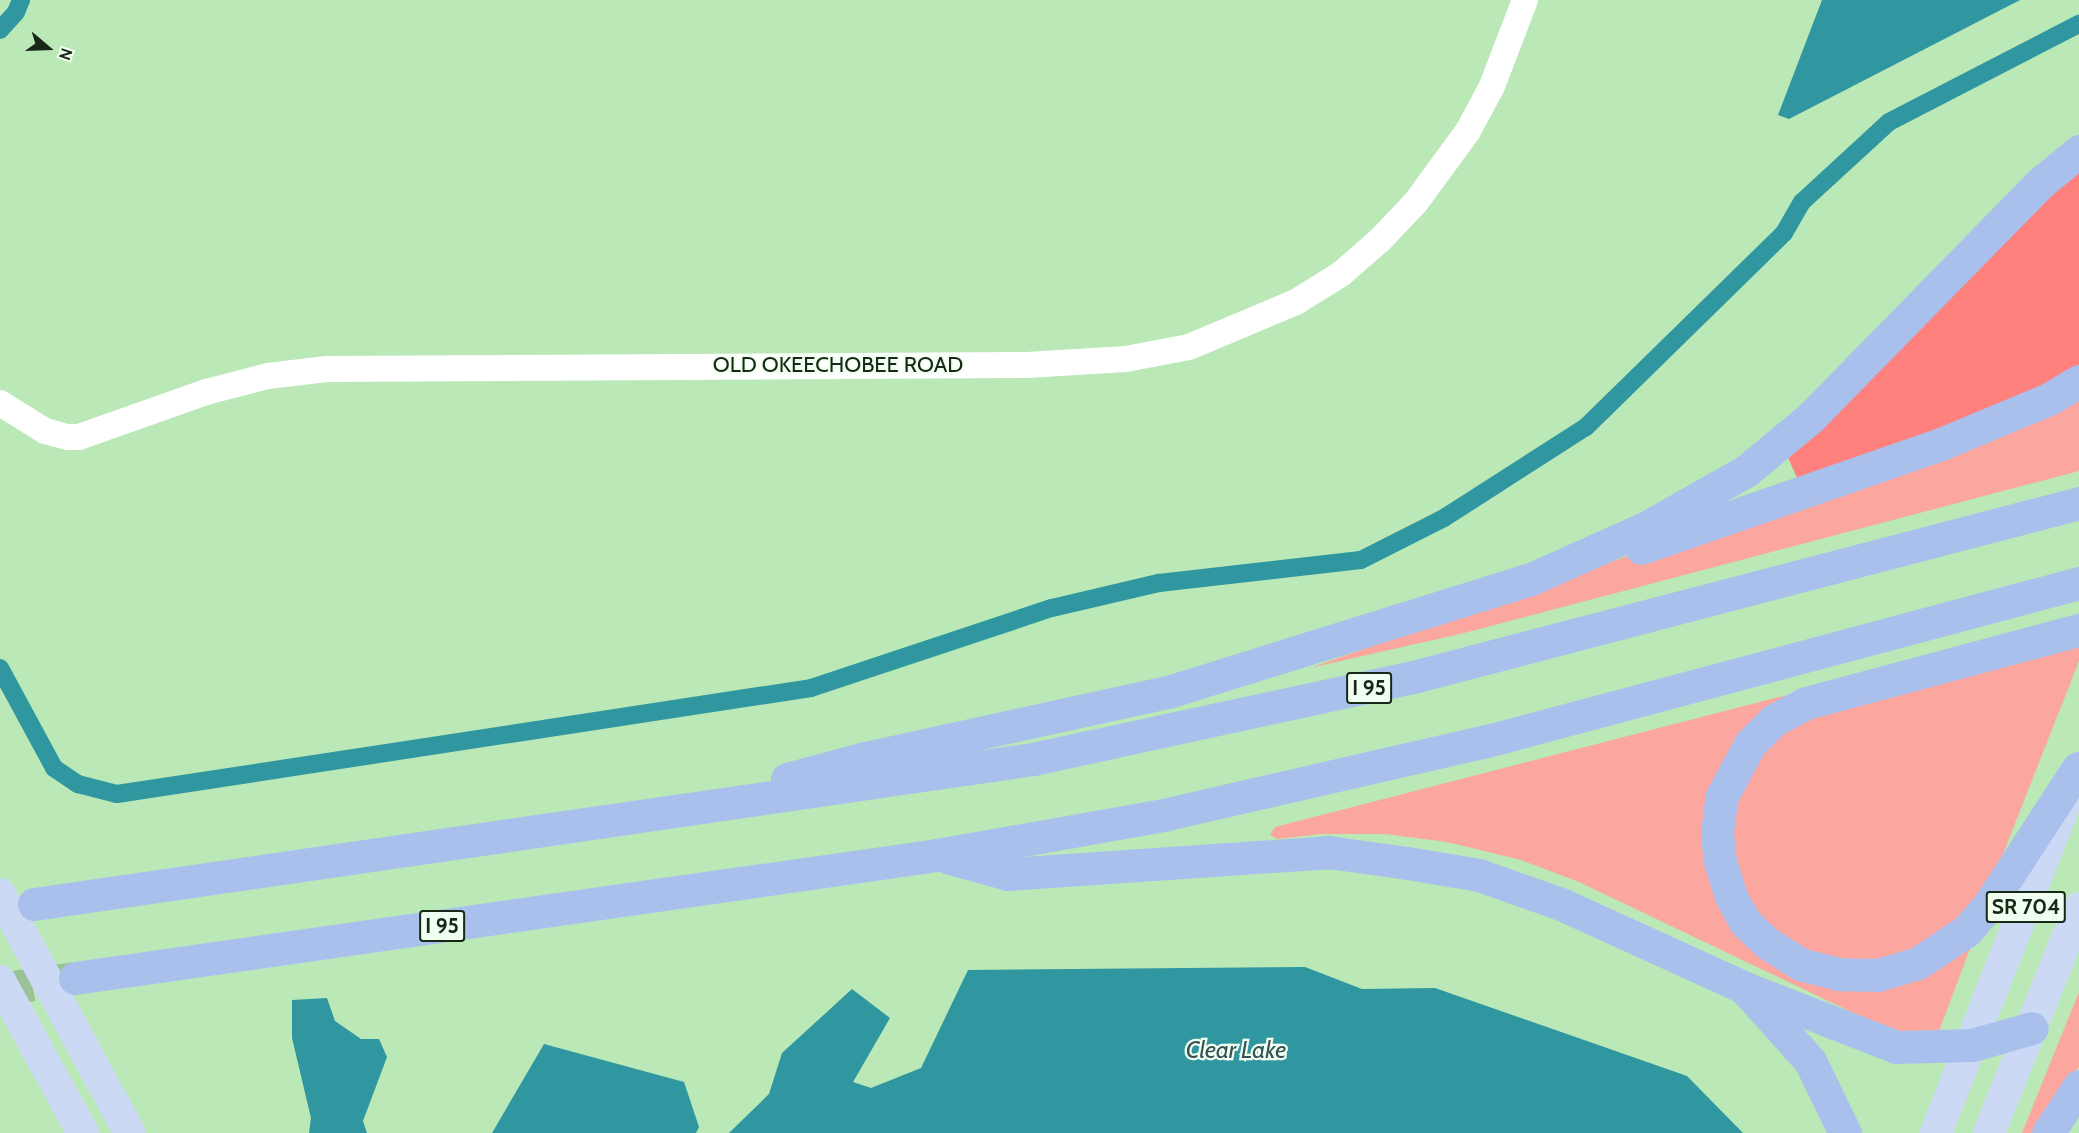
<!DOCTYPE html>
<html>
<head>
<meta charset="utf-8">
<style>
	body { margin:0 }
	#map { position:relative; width:2079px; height:1133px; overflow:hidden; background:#bae8b7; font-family:Cabin,sans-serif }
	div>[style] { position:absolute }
	.green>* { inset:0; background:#fca6a0 }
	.forest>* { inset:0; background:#fe817d }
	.water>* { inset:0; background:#30969f }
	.canal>* { height:18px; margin:-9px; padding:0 9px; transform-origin:9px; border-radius:9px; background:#30969f }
	.highway-tunnel>* { height:33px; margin-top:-16.5px; transform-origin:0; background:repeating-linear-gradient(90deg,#99c297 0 33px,transparent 0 49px) }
	.minor>* { height:26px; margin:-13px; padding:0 13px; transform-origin:13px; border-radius:13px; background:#fff }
	.major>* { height:32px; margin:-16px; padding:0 16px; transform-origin:16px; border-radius:16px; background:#cbd9f4 }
	.highway>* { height:33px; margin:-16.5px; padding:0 16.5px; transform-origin:16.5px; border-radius:16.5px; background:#a9c0ed }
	span { translate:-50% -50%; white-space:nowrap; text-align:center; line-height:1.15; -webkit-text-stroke:4.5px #f1fff0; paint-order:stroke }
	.shield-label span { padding:2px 4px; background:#f1fff0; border:2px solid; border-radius:4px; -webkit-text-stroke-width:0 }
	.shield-label { font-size:21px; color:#172816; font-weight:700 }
	.street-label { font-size:22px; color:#172816 }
	.water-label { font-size:24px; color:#355356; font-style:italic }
	.north { position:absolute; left:18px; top:18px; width:60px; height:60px; -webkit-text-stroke:4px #f1fff0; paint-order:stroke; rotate:109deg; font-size:16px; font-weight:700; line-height:24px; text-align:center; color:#172816 }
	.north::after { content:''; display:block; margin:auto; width:21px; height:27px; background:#172816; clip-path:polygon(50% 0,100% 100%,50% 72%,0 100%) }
</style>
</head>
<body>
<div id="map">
	<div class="green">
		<i style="clip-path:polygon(2079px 397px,2079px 471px,1464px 633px,1310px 668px)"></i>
		<i style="clip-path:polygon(2079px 644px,2079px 661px,1999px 864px,1992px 879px,1941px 940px,1868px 966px,1790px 948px,1740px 894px,1728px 813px,1766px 743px,1821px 711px)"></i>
		<i style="clip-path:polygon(1795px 693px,1709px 842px,1797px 973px,1971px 946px,1938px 1034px,1909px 1034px,1866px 1019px,1579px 882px,1521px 860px,1447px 842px,1385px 834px,1322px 834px,1277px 839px,1270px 835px,1275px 827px)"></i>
		<i style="clip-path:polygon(2079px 992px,2079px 1067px,2033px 1133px,2022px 1133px)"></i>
	</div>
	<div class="forest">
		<i style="clip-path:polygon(2079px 168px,2079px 370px,2031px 396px,1798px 480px,1787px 455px,1843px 407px)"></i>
	</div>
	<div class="water">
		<i style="clip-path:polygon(1822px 0,2020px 0,1789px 119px,1778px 115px)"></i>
		<i style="clip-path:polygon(1305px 967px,1362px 989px,1435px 988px,1687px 1076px,1743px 1133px,729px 1133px,769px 1094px,782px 1053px,852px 989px,890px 1018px,853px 1082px,871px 1088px,921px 1068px,968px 970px)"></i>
		<i style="clip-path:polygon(327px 998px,335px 1021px,361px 1039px,379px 1039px,387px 1057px,363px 1121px,367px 1133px,309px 1133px,311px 1118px,292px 1038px,292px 1000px)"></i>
		<i style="clip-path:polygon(544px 1044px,684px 1082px,699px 1127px,696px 1133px,492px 1133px)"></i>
	</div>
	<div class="canal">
		<i style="left:0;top:30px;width:24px;rotate:-48deg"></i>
		<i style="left:16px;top:12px;width:13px;rotate:-67deg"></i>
		<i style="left:0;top:668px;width:114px;rotate:61.6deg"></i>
		<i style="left:54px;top:768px;width:29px;rotate:34deg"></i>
		<i style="left:78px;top:784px;width:40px;rotate:14.4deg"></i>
		<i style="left:117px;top:794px;width:702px;rotate:-8.68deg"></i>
		<i style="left:811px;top:688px;width:254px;rotate:-18.4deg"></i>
		<i style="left:1052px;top:608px;width:110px;rotate:-13.2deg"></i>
		<i style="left:1159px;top:583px;width:203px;rotate:-6.5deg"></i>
		<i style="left:1361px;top:560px;width:93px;rotate:-26.8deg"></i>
		<i style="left:1444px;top:518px;width:169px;rotate:-32.7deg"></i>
		<i style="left:1586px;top:427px;width:277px;rotate:-44.4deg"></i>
		<i style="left:1784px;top:233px;width:36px;rotate:-60deg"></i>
		<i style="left:1802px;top:202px;width:118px;rotate:-42.6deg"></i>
		<i style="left:1889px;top:122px;width:214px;rotate:-27.3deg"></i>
	</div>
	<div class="highway-tunnel">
		<i style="left:0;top:989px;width:76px;rotate:-8.3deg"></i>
	</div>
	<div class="minor">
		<i style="left:0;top:403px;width:53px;rotate:31.9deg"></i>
		<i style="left:45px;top:431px;width:24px;rotate:15deg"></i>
		<i style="left:68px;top:437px;width:11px"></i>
		<i style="left:79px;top:437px;width:135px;rotate:-19.5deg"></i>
		<i style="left:206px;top:392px;width:64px;rotate:-14.5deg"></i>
		<i style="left:268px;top:376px;width:59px;rotate:-6.8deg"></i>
		<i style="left:327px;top:369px;width:700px;rotate:-0.33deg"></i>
		<i style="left:1027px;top:365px;width:99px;rotate:-3.5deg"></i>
		<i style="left:1126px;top:359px;width:64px;rotate:-10.8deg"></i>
		<i style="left:1189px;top:347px;width:116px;rotate:-22.8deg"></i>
		<i style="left:1296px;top:302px;width:53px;rotate:-31.9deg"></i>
		<i style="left:1341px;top:274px;width:52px;rotate:-41.1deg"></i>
		<i style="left:1380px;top:240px;width:52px;rotate:-46.5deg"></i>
		<i style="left:1416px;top:202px;width:88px;rotate:-53.8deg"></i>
		<i style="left:1468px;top:131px;width:51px;rotate:-61.9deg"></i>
		<i style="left:1492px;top:86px;width:92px;rotate:-69deg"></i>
	</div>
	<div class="major">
		<i style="left:0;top:894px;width:272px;rotate:61.5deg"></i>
		<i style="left:0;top:981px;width:173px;rotate:61.4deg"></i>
		<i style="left:1936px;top:1133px;width:359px;rotate:-68.6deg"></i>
		<i style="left:1989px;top:1133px;width:242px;rotate:-68.2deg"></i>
	</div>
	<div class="highway">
		<i style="left:1641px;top:548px;width:318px;rotate:-19.1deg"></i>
		<i style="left:1941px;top:444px;width:117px;rotate:-22.6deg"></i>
		<i style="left:2049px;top:399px;width:35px;rotate:-31deg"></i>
		<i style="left:2078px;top:768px;width:165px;rotate:123.1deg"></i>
		<i style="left:1988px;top:906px;width:33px;rotate:131deg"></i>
		<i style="left:1966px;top:931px;width:58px;rotate:146.3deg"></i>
		<i style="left:1918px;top:963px;width:42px;rotate:163.3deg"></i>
		<i style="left:1878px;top:975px;width:39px;rotate:-179deg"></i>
		<i style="left:1839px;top:974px;width:38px;rotate:-166deg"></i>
		<i style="left:1802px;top:965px;width:40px;rotate:-148deg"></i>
		<i style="left:1768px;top:944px;width:32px;rotate:-136deg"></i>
		<i style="left:1745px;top:922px;width:29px;rotate:-119deg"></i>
		<i style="left:1731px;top:897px;width:37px;rotate:-107deg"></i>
		<i style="left:1720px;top:862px;width:29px;rotate:-96deg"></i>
		<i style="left:1717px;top:833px;width:35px;rotate:-83deg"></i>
		<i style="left:1721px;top:798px;width:61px;rotate:-61.8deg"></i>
		<i style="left:1750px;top:744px;width:34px;rotate:-45deg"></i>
		<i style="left:1774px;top:720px;width:36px;rotate:-28deg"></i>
		<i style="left:1806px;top:703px;width:283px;rotate:-15deg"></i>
		<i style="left:787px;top:779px;width:81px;rotate:-15.1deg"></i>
		<i style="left:865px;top:758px;width:310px;rotate:-12.3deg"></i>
		<i style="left:1168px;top:692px;width:380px;rotate:-17.3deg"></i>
		<i style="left:1531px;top:579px;width:127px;rotate:-24.1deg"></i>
		<i style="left:1647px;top:527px;width:114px;rotate:-29.5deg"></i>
		<i style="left:1746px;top:471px;width:85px;rotate:-39.7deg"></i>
		<i style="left:1811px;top:417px;width:326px;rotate:-45.6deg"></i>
		<i style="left:2039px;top:184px;width:52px;rotate:-39.5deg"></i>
		<i style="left:947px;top:857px;width:63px;rotate:15.6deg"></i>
		<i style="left:1008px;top:874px;width:321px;rotate:-3.9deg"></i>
		<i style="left:1328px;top:852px;width:80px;rotate:7.9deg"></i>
		<i style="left:1407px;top:863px;width:73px;rotate:9.5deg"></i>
		<i style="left:1479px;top:875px;width:87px;rotate:19.5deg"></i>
		<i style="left:1561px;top:904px;width:202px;rotate:24.5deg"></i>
		<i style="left:1745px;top:988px;width:162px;rotate:21.3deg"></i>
		<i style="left:1896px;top:1047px;width:76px;rotate:-1.5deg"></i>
		<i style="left:1972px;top:1045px;width:62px;rotate:-15.8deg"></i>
		<i style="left:34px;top:904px;width:1009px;rotate:-8.26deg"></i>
		<i style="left:1033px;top:759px;width:389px;rotate:-12.2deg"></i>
		<i style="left:1413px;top:677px;width:688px;rotate:-14.64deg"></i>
		<i style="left:75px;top:978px;width:871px;rotate:-8.12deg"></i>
		<i style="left:937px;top:855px;width:230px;rotate:-10deg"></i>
		<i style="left:1163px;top:815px;width:332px;rotate:-12.9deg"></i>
		<i style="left:1487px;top:741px;width:613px;rotate:-14.94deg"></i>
		<i style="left:1748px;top:992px;width:93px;rotate:48.1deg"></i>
		<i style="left:1810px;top:1061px;width:80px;rotate:64.1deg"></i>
		<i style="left:2048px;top:1133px;width:56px;rotate:-56.6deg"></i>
	</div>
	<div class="shield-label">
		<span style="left:1369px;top:688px">I 95</span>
		<span style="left:2026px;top:907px">SR 704</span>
		<span style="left:442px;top:926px">I 95</span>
	</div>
	<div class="street-label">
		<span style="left:838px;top:365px">OLD OKEECHOBEE ROAD</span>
	</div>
	<div class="water-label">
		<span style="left:1236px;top:1050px">Clear Lake</span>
	</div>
	<div class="north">N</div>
</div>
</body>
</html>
